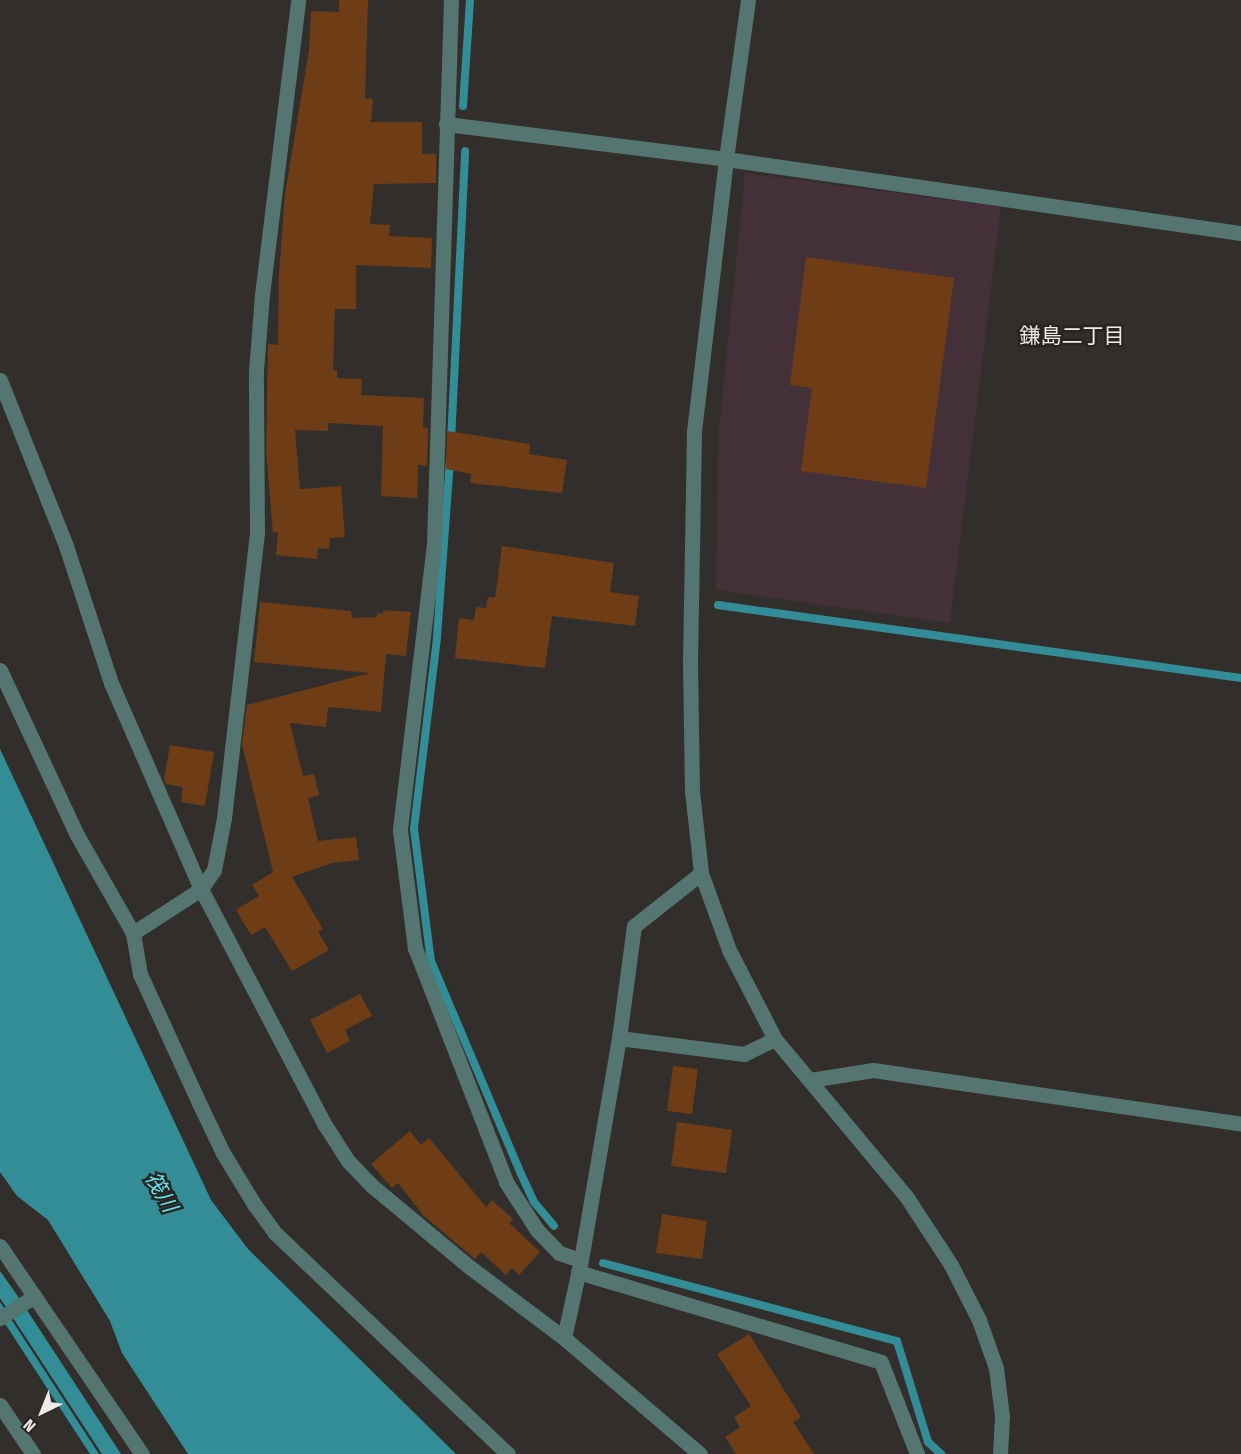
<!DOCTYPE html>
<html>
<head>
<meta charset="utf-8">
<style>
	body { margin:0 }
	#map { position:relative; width:1241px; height:1454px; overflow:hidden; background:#322e2c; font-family:"Fira Sans Condensed","Noto Sans JP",sans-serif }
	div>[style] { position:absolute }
	.industrial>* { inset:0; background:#433039 }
	.water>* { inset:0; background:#328d97 }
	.stream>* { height:8px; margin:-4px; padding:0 4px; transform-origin:4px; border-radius:4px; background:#328d97 }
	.building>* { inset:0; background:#6e3d16 }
	.minor>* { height:15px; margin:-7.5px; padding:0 7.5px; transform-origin:7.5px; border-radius:7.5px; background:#547570 }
	.tertiary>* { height:15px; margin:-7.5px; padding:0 7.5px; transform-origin:7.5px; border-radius:7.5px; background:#547570 }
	span { translate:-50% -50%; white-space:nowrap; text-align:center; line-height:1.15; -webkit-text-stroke:5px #282422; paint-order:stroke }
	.neighbourhood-label { font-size:21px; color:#eeebe9 }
	.water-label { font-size:21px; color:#62e4f3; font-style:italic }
	.north { position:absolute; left:12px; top:1382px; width:60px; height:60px; -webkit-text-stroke:4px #282422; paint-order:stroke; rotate:223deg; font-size:16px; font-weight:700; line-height:24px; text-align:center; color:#eeebe9 }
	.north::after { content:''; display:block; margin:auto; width:21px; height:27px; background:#eeebe9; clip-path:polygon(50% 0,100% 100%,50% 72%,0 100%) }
</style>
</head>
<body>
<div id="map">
	<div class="industrial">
		<i style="clip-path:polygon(745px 173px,1001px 207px,950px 623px,716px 590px,718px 439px)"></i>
	</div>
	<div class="water">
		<i style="clip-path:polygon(0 749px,211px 1200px,248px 1249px,456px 1454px,188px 1454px,122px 1353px,110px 1321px,48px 1220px,17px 1196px,0 1172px)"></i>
		<i style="clip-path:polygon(0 1271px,17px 1295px,121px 1454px,102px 1454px,0 1298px)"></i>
		<i style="clip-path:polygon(0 1302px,99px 1454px,90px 1454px,0 1316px)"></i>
	</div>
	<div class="stream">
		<i style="left:463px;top:106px;width:106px;rotate:-86.2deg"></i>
		<i style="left:451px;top:441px;width:290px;rotate:-87.2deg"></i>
		<i style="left:450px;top:460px;width:178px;rotate:94.2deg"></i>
		<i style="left:437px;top:638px;width:192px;rotate:96.9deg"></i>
		<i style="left:414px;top:829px;width:133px;rotate:82.7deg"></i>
		<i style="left:431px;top:961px;width:231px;rotate:67.1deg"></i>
		<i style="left:521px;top:1174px;width:31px;rotate:65deg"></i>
		<i style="left:534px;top:1202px;width:31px;rotate:50deg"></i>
		<i style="left:718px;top:605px;width:528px;rotate:7.95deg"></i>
		<i style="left:603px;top:1263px;width:304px;rotate:14.9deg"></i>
		<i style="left:897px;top:1341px;width:106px;rotate:72.9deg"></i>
		<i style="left:928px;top:1442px;width:18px;rotate:43deg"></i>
	</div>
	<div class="building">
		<i style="clip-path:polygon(339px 0,368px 0,365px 98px,373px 99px,371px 122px,422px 122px,422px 154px,436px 154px,436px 183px,374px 184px,370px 224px,390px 225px,389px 236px,432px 238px,431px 268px,356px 265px,356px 309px,335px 309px,333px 370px,337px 370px,337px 378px,362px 379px,361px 395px,424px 398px,423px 427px,428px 428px,427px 466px,418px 465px,417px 498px,381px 496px,383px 426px,328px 423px,328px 431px,295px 430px,300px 489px,341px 486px,345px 537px,330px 538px,329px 549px,318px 548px,317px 559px,276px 555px,278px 532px,273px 533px,266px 451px,268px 344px,278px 345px,279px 275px,285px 194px,309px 50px,311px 11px,339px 12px)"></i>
		<i style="clip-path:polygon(806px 257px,954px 278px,926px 488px,801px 471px,812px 388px,790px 385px)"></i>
		<i style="clip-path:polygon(447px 431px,530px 444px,529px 454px,567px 460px,562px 493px,470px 483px,471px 474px,446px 469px)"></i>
		<i style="clip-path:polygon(502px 546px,614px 563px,610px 592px,639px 596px,635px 626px,552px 616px,545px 668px,455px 658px,459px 618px,474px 620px,476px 607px,486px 608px,488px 597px,495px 598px)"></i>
		<i style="clip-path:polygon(260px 602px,351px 611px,352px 618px,377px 617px,377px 613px,383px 614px,383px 610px,411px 612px,406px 656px,386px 654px,381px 712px,328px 707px,326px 727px,290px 723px,303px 776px,314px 774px,319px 795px,308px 798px,318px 841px,356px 837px,359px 860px,332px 863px,292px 877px,323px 929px,318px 932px,329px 950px,292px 971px,265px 927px,251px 935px,236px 910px,259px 896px,252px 885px,273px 872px,242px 744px,247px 705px,370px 673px,254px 662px)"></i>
		<i style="clip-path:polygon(170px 745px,214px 752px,205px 806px,181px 802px,183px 787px,166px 784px,164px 780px)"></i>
		<i style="clip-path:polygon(360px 994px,372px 1016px,345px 1030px,350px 1041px,327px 1053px,310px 1020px)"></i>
		<i style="clip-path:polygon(673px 1066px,698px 1069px,692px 1114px,667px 1111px)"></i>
		<i style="clip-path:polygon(677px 1122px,732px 1130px,726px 1173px,671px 1166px)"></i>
		<i style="clip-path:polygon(410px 1131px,421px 1145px,429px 1138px,486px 1207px,492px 1200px,513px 1219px,509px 1223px,540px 1252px,519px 1275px,512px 1268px,506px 1275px,481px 1252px,475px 1259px,424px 1216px,398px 1183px,392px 1188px,371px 1164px)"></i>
		<i style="clip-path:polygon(662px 1214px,707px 1221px,702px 1259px,656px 1253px)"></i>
		<i style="clip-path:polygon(749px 1334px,801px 1417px,793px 1422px,814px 1454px,736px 1454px,725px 1437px,740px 1427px,734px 1417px,751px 1406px,717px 1354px)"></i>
	</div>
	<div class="minor">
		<i style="left:451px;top:0;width:544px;rotate:91.79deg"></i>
		<i style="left:434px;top:544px;width:288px;rotate:96.8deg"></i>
		<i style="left:400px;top:830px;width:119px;rotate:82.8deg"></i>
		<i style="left:415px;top:948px;width:251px;rotate:68.7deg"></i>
		<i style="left:506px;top:1182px;width:57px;rotate:57.1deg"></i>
		<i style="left:537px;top:1230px;width:32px;rotate:46deg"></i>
		<i style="left:559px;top:1253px;width:23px;rotate:18deg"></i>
		<i style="left:446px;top:124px;width:282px;rotate:7.1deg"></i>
		<i style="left:726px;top:159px;width:520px;rotate:8.18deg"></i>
		<i style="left:0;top:380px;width:179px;rotate:68.3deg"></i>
		<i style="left:66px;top:546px;width:144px;rotate:71.8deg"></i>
		<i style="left:111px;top:683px;width:225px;rotate:66.4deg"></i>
		<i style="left:201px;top:889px;width:267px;rotate:62.3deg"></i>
		<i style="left:325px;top:1125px;width:43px;rotate:57.4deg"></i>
		<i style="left:348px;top:1161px;width:33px;rotate:46deg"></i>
		<i style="left:371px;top:1185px;width:125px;rotate:39.8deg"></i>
		<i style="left:467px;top:1265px;width:121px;rotate:37deg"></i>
		<i style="left:564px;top:1338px;width:179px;rotate:40.5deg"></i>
		<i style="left:0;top:670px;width:182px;rotate:65deg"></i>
		<i style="left:77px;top:835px;width:113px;rotate:60.3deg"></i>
		<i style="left:133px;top:933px;width:42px;rotate:80.3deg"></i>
		<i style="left:140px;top:974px;width:144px;rotate:65.4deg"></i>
		<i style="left:200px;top:1105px;width:53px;rotate:64.4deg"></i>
		<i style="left:223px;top:1153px;width:60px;rotate:58.7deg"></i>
		<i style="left:254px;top:1204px;width:36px;rotate:54deg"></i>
		<i style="left:275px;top:1233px;width:321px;rotate:43.5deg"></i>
		<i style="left:133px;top:933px;width:81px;rotate:-32.9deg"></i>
		<i style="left:201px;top:889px;width:23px;rotate:-56deg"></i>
		<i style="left:214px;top:870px;width:53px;rotate:-79.1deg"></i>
		<i style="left:224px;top:818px;width:287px;rotate:-83.4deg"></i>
		<i style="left:257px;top:533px;width:162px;rotate:-90.4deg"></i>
		<i style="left:256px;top:371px;width:76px;rotate:-85.5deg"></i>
		<i style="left:262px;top:295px;width:297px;rotate:-83deg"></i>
		<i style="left:619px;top:1038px;width:126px;rotate:7.3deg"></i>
		<i style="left:744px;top:1054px;width:34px;rotate:-26deg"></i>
		<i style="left:810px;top:1080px;width:64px;rotate:-9deg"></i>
		<i style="left:873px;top:1070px;width:372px;rotate:8.3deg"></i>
		<i style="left:0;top:1246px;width:252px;rotate:55.7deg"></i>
		<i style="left:578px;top:1272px;width:316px;rotate:16.5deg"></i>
		<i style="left:881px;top:1362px;width:99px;rotate:68.6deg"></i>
		<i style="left:0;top:1318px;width:41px;rotate:-32.2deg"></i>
		<i style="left:564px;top:1338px;width:80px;rotate:-77.7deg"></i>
		<i style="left:581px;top:1260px;width:225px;rotate:-80.3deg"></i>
		<i style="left:619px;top:1038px;width:113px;rotate:-82.4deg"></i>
		<i style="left:634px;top:926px;width:85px;rotate:-38.3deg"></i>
		<i style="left:0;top:1405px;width:59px;rotate:56deg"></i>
	</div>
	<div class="tertiary">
		<i style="left:748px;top:0;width:161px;rotate:97.9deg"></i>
		<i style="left:726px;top:159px;width:276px;rotate:96.7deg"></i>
		<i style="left:694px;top:433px;width:230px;rotate:91deg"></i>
		<i style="left:690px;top:663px;width:128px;rotate:89.1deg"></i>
		<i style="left:692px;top:791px;width:82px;rotate:83.7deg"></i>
		<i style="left:701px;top:873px;width:82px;rotate:70deg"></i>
		<i style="left:729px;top:950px;width:100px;rotate:62.7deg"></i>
		<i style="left:775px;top:1039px;width:204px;rotate:50.2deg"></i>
		<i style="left:906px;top:1196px;width:82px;rotate:56.9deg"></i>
		<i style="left:951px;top:1265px;width:62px;rotate:63deg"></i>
		<i style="left:979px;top:1320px;width:51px;rotate:70.5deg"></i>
		<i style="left:996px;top:1368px;width:48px;rotate:82.9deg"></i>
		<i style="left:1002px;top:1416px;width:38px;rotate:93deg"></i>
	</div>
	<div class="neighbourhood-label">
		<span style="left:1072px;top:336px">鎌島二丁目</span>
	</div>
	<div class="water-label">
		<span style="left:161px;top:1192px;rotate:60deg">筏川</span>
	</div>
	<div class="north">N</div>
</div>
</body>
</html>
